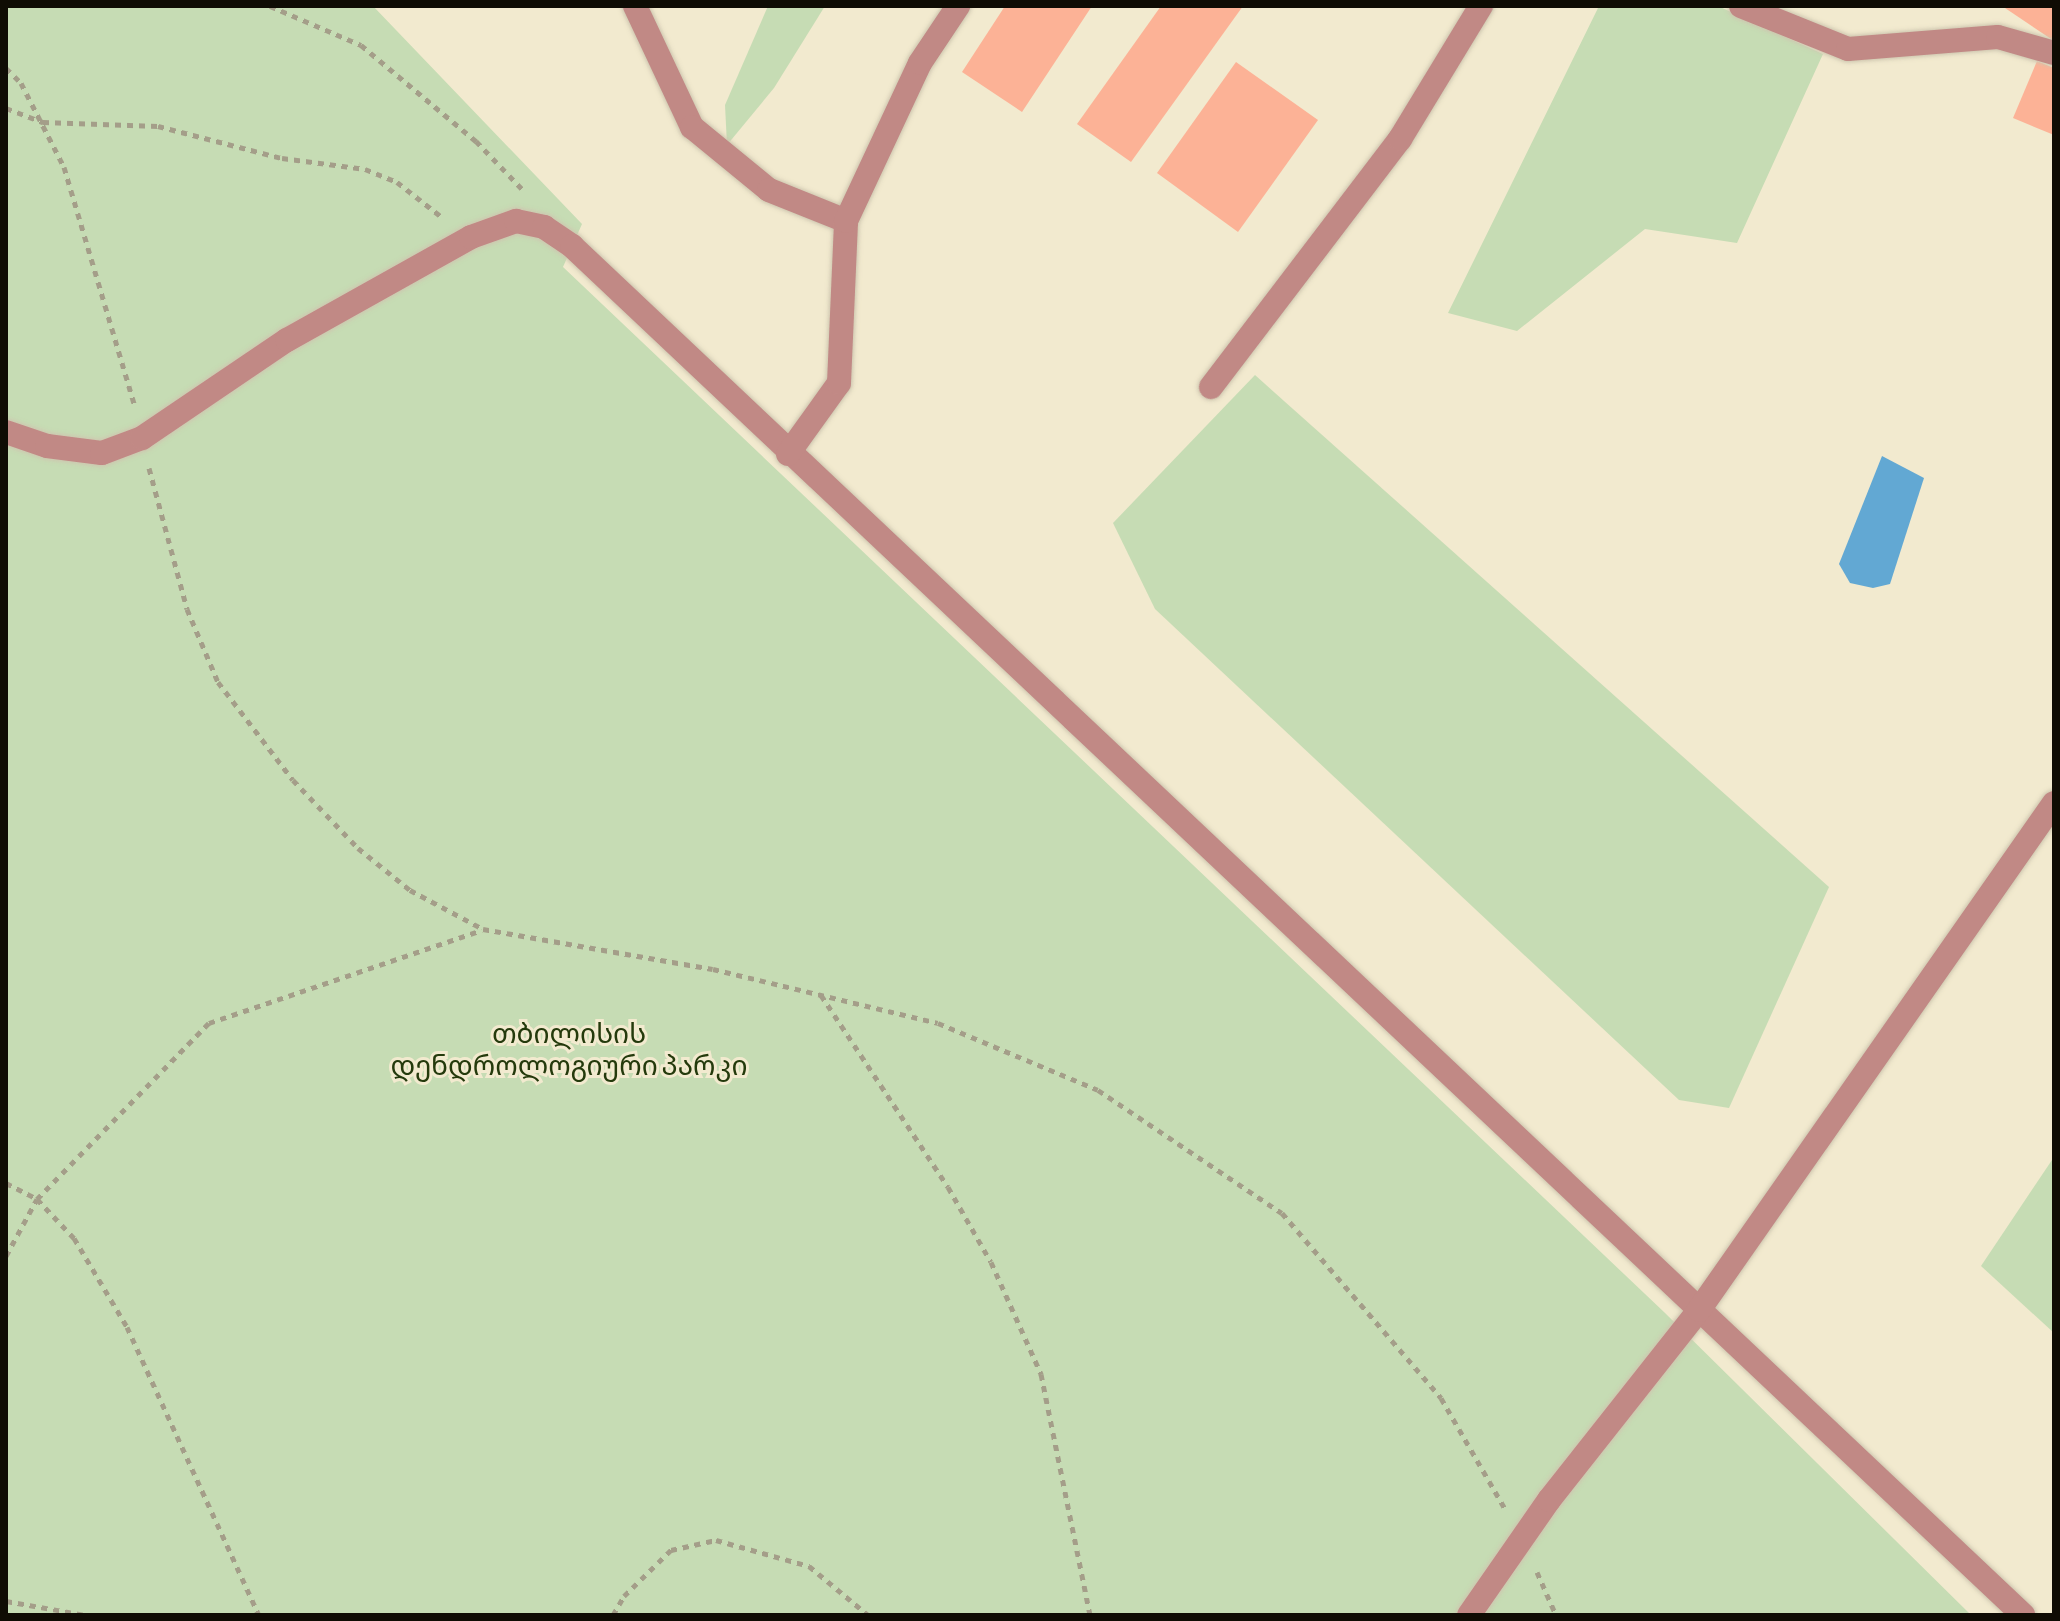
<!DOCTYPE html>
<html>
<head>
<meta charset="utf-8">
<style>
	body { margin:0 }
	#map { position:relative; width:2060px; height:1621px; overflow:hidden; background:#f2eacf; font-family:"Asap Condensed","Noto Sans Georgian",sans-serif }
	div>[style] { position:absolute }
	.green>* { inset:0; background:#c6dcb4 }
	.water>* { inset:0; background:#62a8d3 }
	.building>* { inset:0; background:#fcb296 }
	.path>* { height:5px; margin-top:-2.5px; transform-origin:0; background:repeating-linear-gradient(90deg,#a49e89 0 6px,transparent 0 12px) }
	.roads { filter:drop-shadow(0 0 2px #cec6af) drop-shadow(0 0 2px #cec6af) }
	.minor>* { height:24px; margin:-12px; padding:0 12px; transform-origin:12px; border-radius:12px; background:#c18985 }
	span { translate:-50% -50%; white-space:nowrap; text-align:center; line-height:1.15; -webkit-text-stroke:6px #f2eacf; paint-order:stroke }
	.park-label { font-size:28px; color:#243a0c }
	.frame { position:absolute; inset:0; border:8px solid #0f0c04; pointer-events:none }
</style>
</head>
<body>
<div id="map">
	<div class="green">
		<i style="clip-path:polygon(6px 6px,373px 6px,582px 224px,563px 267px,1664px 1312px,1971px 1615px,6px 1615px)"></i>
		<i style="clip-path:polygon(768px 6px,825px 6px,774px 88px,727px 145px,725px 105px)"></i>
		<i style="clip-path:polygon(1599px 6px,1718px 6px,1823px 54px,1737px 243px,1645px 229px,1517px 331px,1448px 313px)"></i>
		<i style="clip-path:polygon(1255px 375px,1829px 887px,1729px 1108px,1679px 1100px,1155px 609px,1113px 523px)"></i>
		<i style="clip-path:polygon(2054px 1157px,2054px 1333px,1981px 1266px)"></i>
	</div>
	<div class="water">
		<i style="clip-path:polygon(1882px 456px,1924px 478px,1890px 584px,1873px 588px,1850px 583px,1839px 564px)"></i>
	</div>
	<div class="building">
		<i style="clip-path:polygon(1005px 6px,1092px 6px,1022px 112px,962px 72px)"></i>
		<i style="clip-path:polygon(1161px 6px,1243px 6px,1131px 162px,1077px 124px)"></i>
		<i style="clip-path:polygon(2002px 6px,2054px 6px,2054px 41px)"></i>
		<i style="clip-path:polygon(2037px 61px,2054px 68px,2054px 135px,2013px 118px)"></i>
		<i style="clip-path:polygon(1236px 62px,1318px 120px,1238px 232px,1157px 173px)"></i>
	</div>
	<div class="path">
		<i style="left:270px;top:6px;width:99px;rotate:23.2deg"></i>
		<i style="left:361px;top:45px;width:150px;rotate:39.9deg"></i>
		<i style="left:476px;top:141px;width:69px;rotate:46.2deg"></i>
		<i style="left:6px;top:68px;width:21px;rotate:45deg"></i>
		<i style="left:21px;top:83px;width:94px;rotate:62.9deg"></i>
		<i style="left:64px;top:167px;width:250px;rotate:73.5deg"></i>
		<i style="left:6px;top:108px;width:40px;rotate:21deg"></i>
		<i style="left:43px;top:122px;width:115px;rotate:2deg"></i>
		<i style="left:158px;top:126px;width:128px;rotate:14.5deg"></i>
		<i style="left:282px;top:158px;width:84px;rotate:7.5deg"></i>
		<i style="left:365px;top:169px;width:35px;rotate:22deg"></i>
		<i style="left:397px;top:182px;width:58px;rotate:38deg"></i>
		<i style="left:149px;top:468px;width:146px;rotate:74.9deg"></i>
		<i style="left:187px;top:609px;width:79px;rotate:67deg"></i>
		<i style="left:218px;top:682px;width:123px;rotate:52.6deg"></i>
		<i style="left:293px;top:780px;width:94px;rotate:46.3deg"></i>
		<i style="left:358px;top:848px;width:67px;rotate:38.9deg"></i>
		<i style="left:410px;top:890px;width:83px;rotate:28.1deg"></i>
		<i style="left:483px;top:929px;width:233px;rotate:9.9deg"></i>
		<i style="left:713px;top:969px;width:231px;rotate:13.5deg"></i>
		<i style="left:938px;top:1023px;width:173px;rotate:22.7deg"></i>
		<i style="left:1098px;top:1090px;width:221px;rotate:33.8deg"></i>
		<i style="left:1282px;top:1213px;width:244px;rotate:49.3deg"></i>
		<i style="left:1441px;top:1398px;width:128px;rotate:60deg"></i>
		<i style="left:821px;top:995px;width:230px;rotate:56.5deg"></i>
		<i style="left:948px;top:1187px;width:86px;rotate:60.2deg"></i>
		<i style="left:991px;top:1262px;width:123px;rotate:65.9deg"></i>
		<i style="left:1041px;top:1374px;width:246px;rotate:78.5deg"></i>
		<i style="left:6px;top:1183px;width:35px;rotate:27deg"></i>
		<i style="left:37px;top:1199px;width:54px;rotate:46.5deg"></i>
		<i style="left:74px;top:1238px;width:104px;rotate:59.2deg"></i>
		<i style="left:127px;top:1327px;width:317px;rotate:65.4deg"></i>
		<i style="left:6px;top:1256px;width:65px;rotate:-61.5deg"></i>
		<i style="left:37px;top:1199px;width:246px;rotate:-45.7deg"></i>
		<i style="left:209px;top:1023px;width:288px;rotate:-18.8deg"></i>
		<i style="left:1537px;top:1572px;width:47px;rotate:66.2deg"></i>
		<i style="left:6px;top:1601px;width:80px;rotate:10deg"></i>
		<i style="left:613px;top:1615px;width:22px;rotate:-60deg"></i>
		<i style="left:624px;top:1596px;width:66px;rotate:-44.4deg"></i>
		<i style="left:671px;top:1550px;width:46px;rotate:-12.5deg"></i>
		<i style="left:716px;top:1540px;width:97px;rotate:15.6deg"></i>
		<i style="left:809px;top:1566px;width:77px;rotate:39.7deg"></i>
	</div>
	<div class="roads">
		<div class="minor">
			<i style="left:635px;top:6px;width:134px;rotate:64.8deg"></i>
			<i style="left:692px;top:127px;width:99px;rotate:39.3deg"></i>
			<i style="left:769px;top:190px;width:83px;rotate:21.9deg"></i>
			<i style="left:1741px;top:6px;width:115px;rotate:21.9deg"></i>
			<i style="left:1848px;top:49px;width:150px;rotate:-4.6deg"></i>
			<i style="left:1998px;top:37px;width:58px;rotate:15.9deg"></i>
			<i style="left:1211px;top:387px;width:312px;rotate:-52.7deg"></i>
			<i style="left:1400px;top:139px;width:156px;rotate:-58.7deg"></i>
			<i style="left:6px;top:432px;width:43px;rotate:18.9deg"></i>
			<i style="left:47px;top:446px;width:55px;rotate:7.3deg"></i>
			<i style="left:102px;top:453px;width:43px;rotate:-20.6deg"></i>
			<i style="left:142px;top:438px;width:175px;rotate:-34.1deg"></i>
			<i style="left:287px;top:340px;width:211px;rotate:-29.2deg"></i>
			<i style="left:471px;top:237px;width:48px;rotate:-19.6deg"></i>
			<i style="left:516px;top:221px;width:29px;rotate:12deg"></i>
			<i style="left:544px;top:227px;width:34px;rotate:34deg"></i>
			<i style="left:572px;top:246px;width:1995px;rotate:43.33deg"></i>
			<i style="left:788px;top:454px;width:87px;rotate:-54.3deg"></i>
			<i style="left:839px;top:383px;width:162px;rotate:-87.5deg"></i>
			<i style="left:846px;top:221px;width:174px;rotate:-64.9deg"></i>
			<i style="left:920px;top:63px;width:69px;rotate:-56.3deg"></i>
			<i style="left:1469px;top:1615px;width:140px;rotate:-55.2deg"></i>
			<i style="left:1549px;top:1500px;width:242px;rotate:-51.7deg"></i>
			<i style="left:1699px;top:1310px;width:619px;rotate:-55deg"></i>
		</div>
	</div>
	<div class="park-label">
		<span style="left:569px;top:1049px">თბილისის<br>დენდროლოგიური პარკი</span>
	</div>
	<div class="frame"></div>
</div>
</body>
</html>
